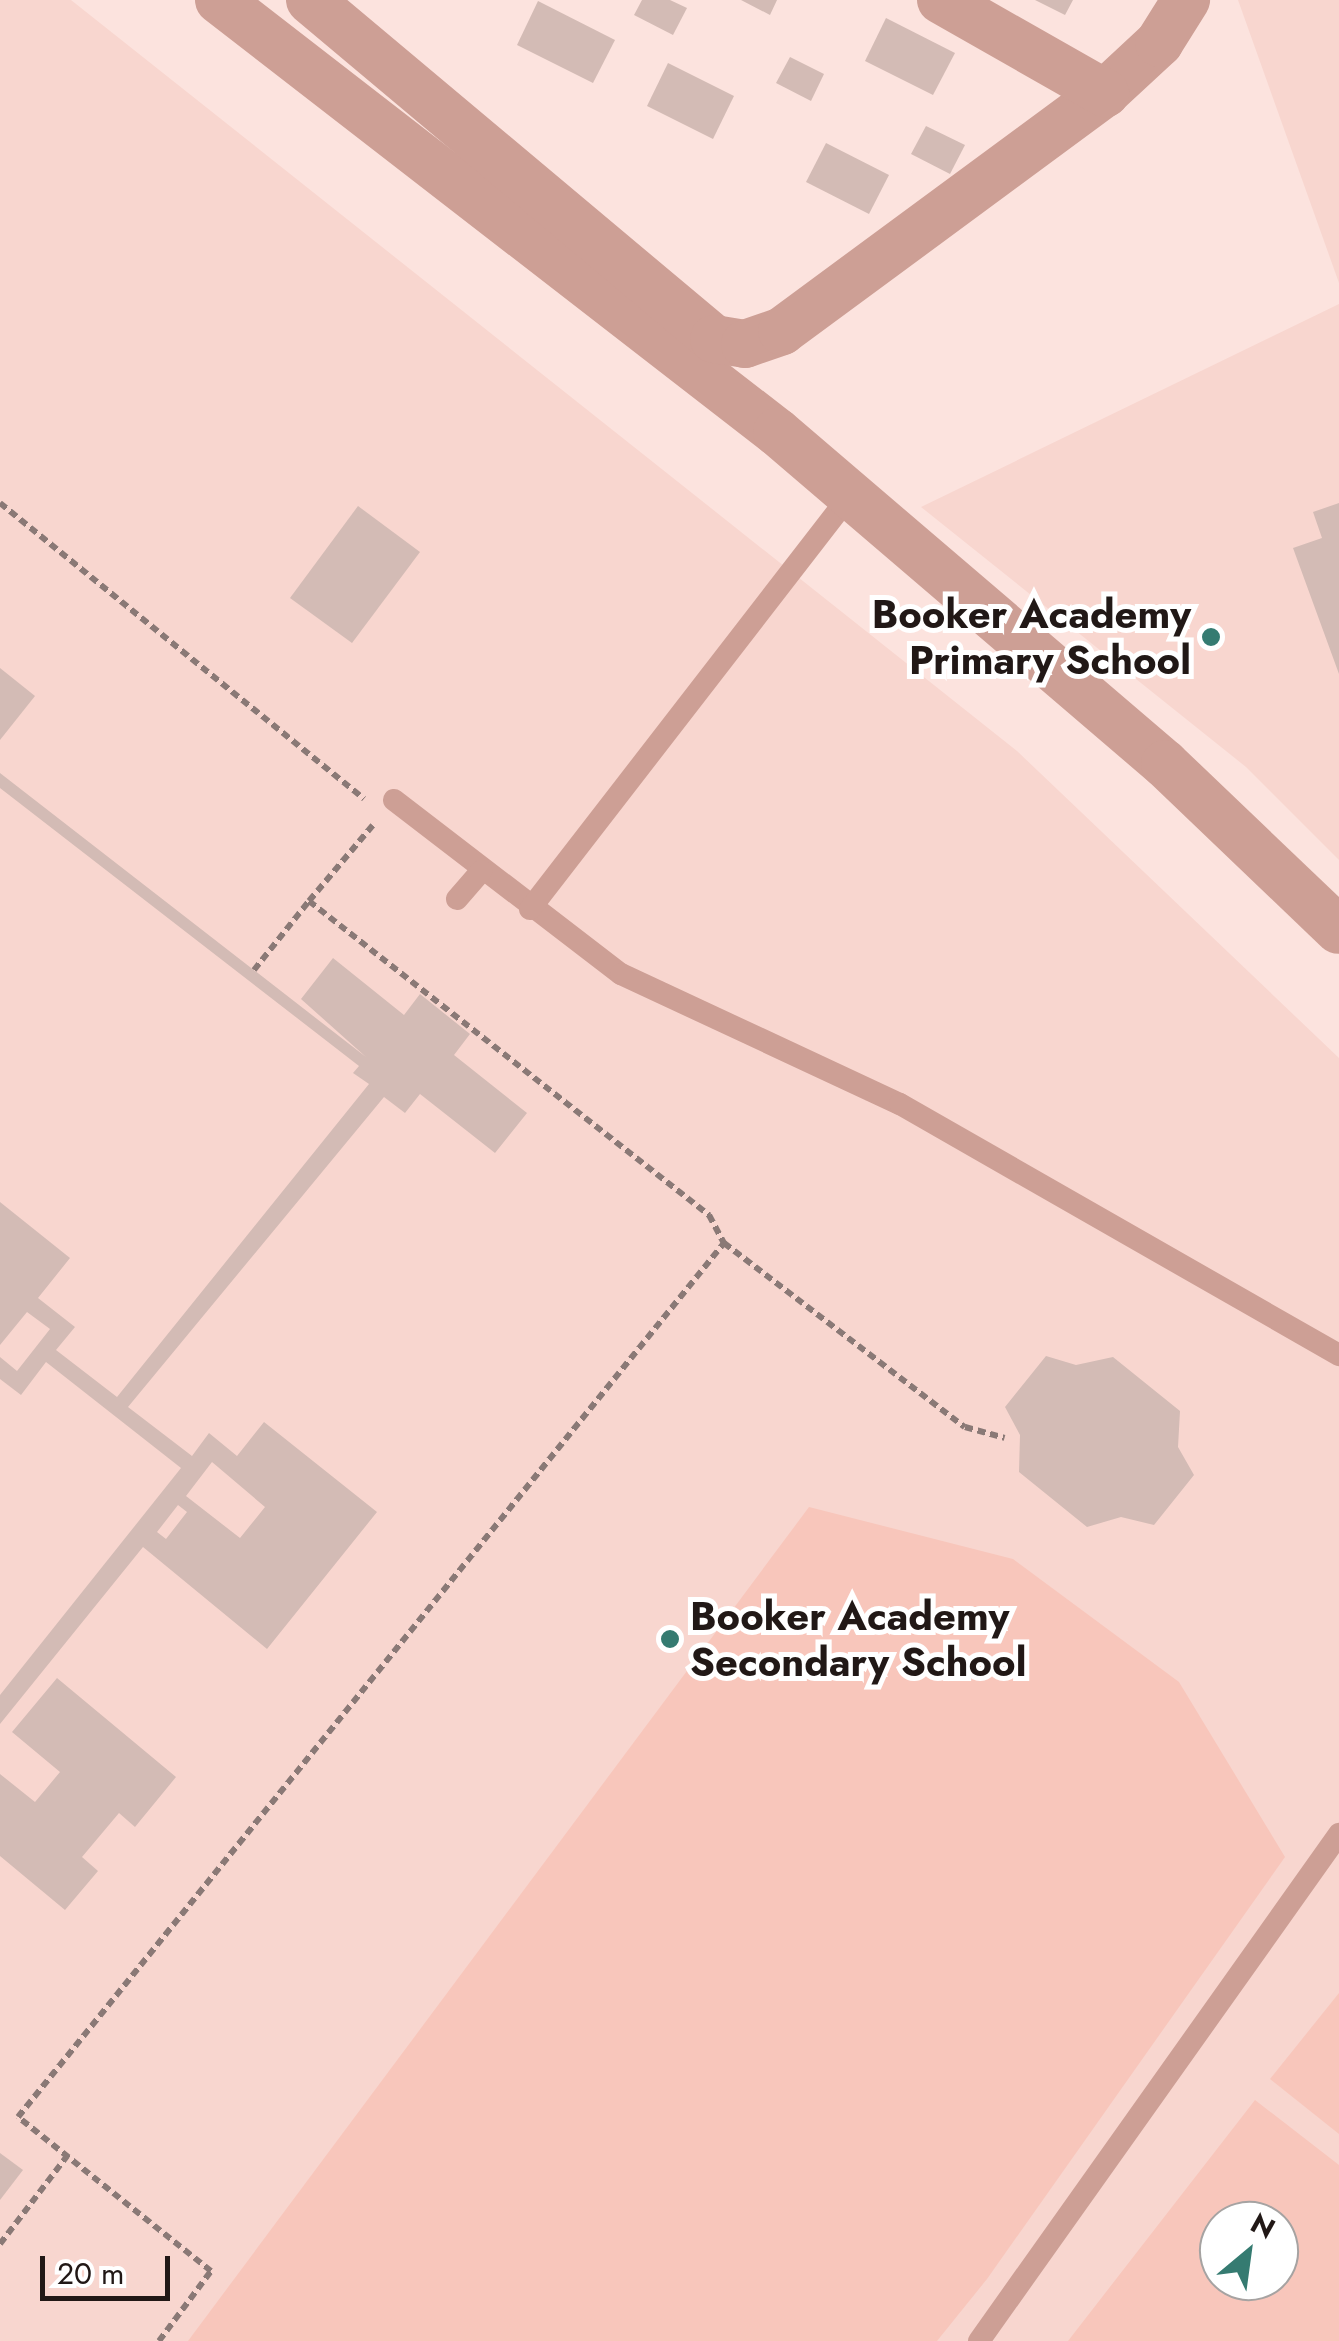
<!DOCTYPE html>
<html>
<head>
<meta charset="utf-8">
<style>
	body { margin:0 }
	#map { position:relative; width:1339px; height:2341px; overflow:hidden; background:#fce3de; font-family:Jost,sans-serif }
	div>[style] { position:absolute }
	.built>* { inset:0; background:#f8d6cf }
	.green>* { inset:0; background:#f8c6bb }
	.building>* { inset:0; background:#d3bbb5 }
	.path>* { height:6px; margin-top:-3px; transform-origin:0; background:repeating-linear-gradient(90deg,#8a7976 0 8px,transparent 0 13px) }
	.lane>* { height:22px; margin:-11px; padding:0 11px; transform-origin:11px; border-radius:11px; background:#cd9f95 }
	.street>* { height:48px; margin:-24px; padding:0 24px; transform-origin:24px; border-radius:24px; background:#cd9f95 }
	.dots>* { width:28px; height:28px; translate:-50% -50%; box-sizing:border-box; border:5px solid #fff; border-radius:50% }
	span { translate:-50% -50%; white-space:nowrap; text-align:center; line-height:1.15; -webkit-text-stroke:10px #fff; paint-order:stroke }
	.poi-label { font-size:40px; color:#211816; font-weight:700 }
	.right { translate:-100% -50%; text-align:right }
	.left { translate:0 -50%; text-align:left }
	.north { position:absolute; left:1199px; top:2201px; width:100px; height:100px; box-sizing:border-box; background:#fff; border:2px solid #a6a3a2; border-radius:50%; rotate:29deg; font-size:28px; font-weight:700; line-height:40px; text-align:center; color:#211816 }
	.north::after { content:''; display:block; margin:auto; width:35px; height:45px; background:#357b71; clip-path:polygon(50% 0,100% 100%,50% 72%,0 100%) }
	.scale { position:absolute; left:40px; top:2256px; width:130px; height:45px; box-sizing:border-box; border:5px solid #211816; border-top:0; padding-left:12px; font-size:30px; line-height:35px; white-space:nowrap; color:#211816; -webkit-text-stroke:8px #fff; paint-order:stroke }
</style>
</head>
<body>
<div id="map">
	<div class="built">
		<i style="clip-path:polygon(evenodd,0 0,71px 0,1017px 751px,1339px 1058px,1339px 2341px,0 2341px,0 0,1219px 2221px,1279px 2221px,1279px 2281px,1219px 2281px,1219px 2221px)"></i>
		<i style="clip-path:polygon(1238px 0,1339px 0,1339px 283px)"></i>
		<i style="clip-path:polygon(1339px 304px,1339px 860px,1246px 767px,921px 507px)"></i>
	</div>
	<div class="green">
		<i style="clip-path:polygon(809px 1507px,1013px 1559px,1179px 1682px,1285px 1857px,987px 2279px,937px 2341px,188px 2341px)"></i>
		<i style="clip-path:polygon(1339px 1993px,1339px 2134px,1270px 2079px)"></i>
		<i style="clip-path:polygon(evenodd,1255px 2100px,1339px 2165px,1339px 2341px,1068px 2341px,1255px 2100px,1219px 2221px,1279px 2221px,1279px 2281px,1219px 2281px,1219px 2221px)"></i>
	</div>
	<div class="building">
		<i style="clip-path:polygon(642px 0,670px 0,687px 8px,673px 35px,634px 15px)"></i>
		<i style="clip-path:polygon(741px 0,777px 0,770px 15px)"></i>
		<i style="clip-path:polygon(1035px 0,1073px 0,1065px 15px)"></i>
		<i style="clip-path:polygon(538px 1px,615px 40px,593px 83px,517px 45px)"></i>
		<i style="clip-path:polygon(886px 18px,955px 53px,933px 95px,865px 61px)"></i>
		<i style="clip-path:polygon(790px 57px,824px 74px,811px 101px,776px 83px)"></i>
		<i style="clip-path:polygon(668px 63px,734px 96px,713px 139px,647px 106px)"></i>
		<i style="clip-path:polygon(926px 126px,965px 145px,950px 174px,911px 154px)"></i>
		<i style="clip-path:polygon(826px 143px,889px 175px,869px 214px,806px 182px)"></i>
		<i style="clip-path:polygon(1339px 503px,1339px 674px,1293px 548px,1322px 538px,1313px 512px)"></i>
		<i style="clip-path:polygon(358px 506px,420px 552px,352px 643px,290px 598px)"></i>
		<i style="clip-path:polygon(0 668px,35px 696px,0 740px)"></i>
		<i style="clip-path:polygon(evenodd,0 773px,366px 1057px,301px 999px,333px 958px,404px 1015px,420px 994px,470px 1034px,454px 1055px,527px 1113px,495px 1153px,420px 1094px,405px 1113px,384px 1097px,128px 1407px,192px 1456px,209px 1433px,237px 1456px,264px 1422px,377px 1512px,267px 1649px,143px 1547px,0 1724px,0 1695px,181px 1468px,46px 1362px,21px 1395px,0 1379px,0 1357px,17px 1371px,50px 1329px,27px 1312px,0 1345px,0 1202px,70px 1258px,38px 1298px,75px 1327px,56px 1350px,117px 1397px,369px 1084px,353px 1073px,359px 1066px,0 788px,0 773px,212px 1462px,265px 1507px,240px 1538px,186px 1496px,212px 1462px,0 773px,178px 1505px,187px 1512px,166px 1539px,157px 1532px,178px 1505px)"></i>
		<i style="clip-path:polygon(1046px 1356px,1076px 1365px,1113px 1357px,1180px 1411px,1178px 1447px,1194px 1475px,1154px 1525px,1121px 1517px,1087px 1527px,1019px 1472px,1020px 1435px,1005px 1407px)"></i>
		<i style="clip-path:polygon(57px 1678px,176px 1777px,135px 1827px,119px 1813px,82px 1857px,98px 1871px,65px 1910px,0 1856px,0 1774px,35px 1802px,60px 1772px,12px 1732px)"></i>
		<i style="clip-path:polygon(0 2153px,23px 2170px,0 2200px)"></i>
	</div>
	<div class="path">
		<i style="left:0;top:503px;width:469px;rotate:39.1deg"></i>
		<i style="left:309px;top:901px;width:99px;rotate:-49.9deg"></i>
		<i style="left:254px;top:970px;width:88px;rotate:-51.4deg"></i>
		<i style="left:309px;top:901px;width:509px;rotate:38.13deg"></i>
		<i style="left:709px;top:1215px;width:32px;rotate:62deg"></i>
		<i style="left:724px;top:1243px;width:303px;rotate:37.4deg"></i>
		<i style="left:965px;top:1427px;width:41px;rotate:15.4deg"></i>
		<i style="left:0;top:2244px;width:111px;rotate:-52.7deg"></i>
		<i style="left:159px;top:2341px;width:87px;rotate:-53.4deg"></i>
		<i style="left:211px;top:2271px;width:247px;rotate:-141.4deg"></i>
		<i style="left:18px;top:2117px;width:1124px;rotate:-51.07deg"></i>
	</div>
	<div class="lane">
		<i style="left:394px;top:800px;width:286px;rotate:37.5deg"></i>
		<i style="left:621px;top:974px;width:308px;rotate:25deg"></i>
		<i style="left:900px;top:1104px;width:506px;rotate:29.76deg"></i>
		<i style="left:457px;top:899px;width:37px;rotate:-49deg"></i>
		<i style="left:530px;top:909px;width:525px;rotate:-52.28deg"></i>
		<i style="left:979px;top:2341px;width:622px;rotate:-54.62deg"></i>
	</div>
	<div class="street">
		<i style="left:219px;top:0;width:706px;rotate:37.75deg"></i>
		<i style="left:777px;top:432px;width:511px;rotate:40.55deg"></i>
		<i style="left:1165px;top:764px;width:240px;rotate:43.7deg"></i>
		<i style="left:310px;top:0;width:527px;rotate:40deg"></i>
		<i style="left:714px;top:339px;width:31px;rotate:9deg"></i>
		<i style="left:745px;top:344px;width:39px;rotate:-19deg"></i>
		<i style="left:782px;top:331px;width:401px;rotate:-36.4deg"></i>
		<i style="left:1105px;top:93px;width:74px;rotate:-42.8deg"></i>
		<i style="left:1159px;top:43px;width:51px;rotate:-57.9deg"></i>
		<i style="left:941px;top:0;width:189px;rotate:29.6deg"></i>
	</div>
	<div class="dots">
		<i style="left:1211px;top:637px;background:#357b71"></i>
		<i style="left:670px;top:1639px;background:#357b71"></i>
	</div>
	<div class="poi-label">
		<span class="right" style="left:1191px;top:637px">Booker Academy<br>Primary School</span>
		<span class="left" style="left:690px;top:1639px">Booker Academy<br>Secondary School</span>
	</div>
	<div class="north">N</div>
	<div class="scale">20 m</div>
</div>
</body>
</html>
